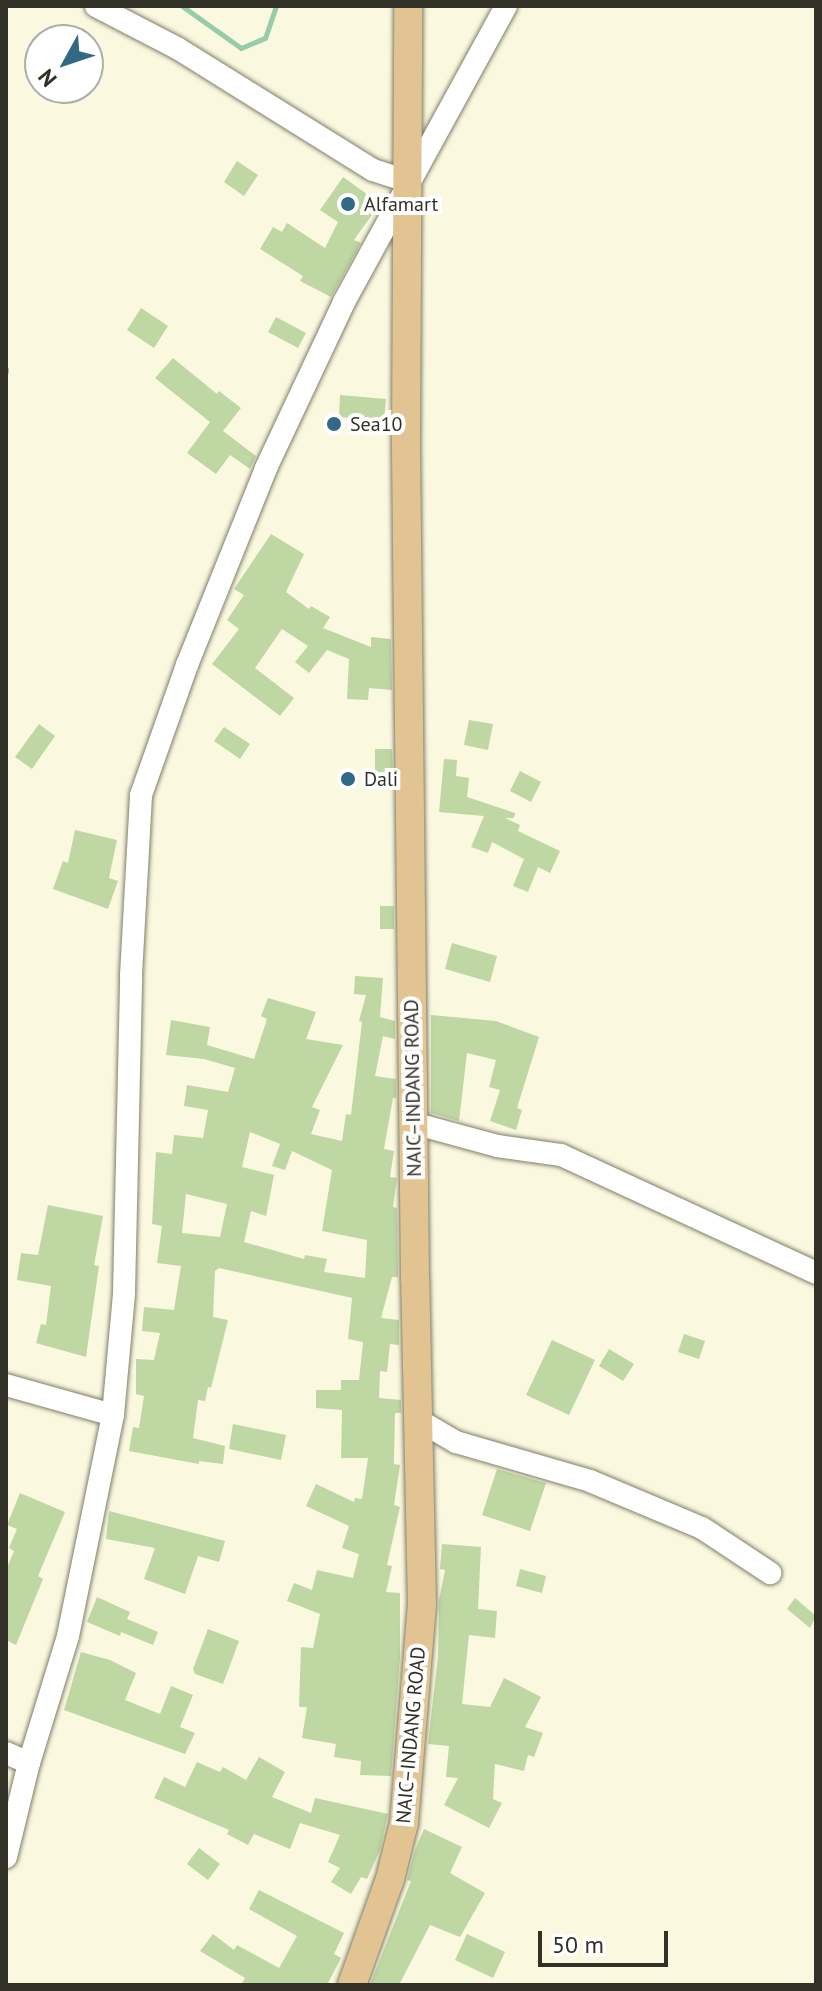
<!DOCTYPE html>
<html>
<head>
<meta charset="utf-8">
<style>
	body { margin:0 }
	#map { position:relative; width:822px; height:1991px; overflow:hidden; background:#faf9e0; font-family:"PT Sans",sans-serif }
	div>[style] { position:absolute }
	.stream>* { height:5px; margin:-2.5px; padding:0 2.5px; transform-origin:2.5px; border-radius:2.5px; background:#97cca8 }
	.building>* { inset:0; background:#bed7a3 }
	.roads { filter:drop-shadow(0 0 2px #807e68) drop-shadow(0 0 2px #807e68) }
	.minor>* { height:22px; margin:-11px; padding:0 11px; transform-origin:11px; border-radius:11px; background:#fff }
	.major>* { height:28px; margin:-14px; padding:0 14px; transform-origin:14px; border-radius:14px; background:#e2c493 }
	.dots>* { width:22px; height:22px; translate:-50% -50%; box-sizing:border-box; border:4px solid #fff; border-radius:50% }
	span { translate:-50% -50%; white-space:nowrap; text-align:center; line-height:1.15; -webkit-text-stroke:8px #fff; paint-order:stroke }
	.poi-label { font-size:20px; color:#313127 }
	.left { translate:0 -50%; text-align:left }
	.street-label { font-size:20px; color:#313127 }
	.frame { position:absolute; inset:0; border:8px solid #313127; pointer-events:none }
	.north { position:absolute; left:24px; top:24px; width:80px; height:80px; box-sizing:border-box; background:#fff; border:2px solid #adada9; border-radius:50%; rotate:230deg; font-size:22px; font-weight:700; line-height:32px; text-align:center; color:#313127 }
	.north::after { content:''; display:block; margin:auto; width:28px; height:36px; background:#326984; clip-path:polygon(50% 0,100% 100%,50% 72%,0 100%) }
	.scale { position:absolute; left:538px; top:1931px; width:130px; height:36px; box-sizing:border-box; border:4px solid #313127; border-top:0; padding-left:10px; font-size:24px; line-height:28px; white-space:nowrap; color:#313127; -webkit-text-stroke:6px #fff; paint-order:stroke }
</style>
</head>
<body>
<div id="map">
	<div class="stream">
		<i style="left:182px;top:6px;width:72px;rotate:35.4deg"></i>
		<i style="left:241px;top:48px;width:26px;rotate:-23deg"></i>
		<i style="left:265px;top:38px;width:34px;rotate:-71deg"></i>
		<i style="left:6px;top:369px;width:2px;rotate:90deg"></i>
	</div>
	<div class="building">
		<i style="clip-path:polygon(237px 161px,258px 175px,244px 196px,224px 182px)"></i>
		<i style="clip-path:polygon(343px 177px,371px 197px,374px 212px,354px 240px,361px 243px,331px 297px,300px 281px,303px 276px,260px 249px,273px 227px,282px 232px,287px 223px,325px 248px,338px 222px,320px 210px)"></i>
		<i style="clip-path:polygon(141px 308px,168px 326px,154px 348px,127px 330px)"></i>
		<i style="clip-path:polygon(276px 317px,306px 333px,298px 348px,268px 332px)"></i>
		<i style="clip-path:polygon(173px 358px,217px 394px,219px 391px,241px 408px,223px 431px,256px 456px,250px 469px,230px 455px,216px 474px,187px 453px,210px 422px,155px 378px)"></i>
		<i style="clip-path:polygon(340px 395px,386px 399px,384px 421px,339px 417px)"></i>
		<i style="clip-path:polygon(271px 534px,304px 554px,286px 592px,309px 609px,311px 606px,330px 617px,323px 628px,371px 647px,371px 637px,391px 639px,392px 690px,369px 688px,368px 700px,347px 699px,349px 659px,327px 650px,309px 673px,295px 662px,308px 646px,282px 629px,255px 668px,294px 698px,280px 716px,212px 664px,239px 629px,227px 620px,244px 595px,234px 589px)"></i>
		<i style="clip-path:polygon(469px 720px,493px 724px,488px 750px,464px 745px)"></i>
		<i style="clip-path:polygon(39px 724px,55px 736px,32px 769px,15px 757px)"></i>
		<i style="clip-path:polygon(224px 727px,250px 744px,240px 759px,214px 741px)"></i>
		<i style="clip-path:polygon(375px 749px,392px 749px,393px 775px,375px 775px)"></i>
		<i style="clip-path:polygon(444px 759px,457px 760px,456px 776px,469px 778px,467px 797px,515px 813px,514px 818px,505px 818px,520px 825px,518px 831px,560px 851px,550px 873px,538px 867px,528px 892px,513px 886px,524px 859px,492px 842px,488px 853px,471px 847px,484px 816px,439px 812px)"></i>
		<i style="clip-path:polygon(520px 771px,541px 782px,531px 802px,510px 791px)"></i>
		<i style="clip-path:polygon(75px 830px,117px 840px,109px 878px,118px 881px,108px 909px,53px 889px,63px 861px,68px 863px)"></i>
		<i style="clip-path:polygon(380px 906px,394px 906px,394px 929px,380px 929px)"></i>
		<i style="clip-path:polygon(452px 943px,497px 956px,490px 982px,445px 969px)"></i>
		<i style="clip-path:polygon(evenodd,355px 976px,383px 978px,380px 1017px,395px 1021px,395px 1039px,383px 1036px,375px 1076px,396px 1079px,396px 1098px,393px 1098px,384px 1149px,394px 1151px,390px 1177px,397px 1178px,393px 1207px,397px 1208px,398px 1277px,392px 1277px,381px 1318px,399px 1320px,399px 1345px,390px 1344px,387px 1372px,380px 1371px,379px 1398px,401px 1400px,401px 1413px,395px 1413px,394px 1464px,400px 1465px,394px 1505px,400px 1507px,387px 1565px,392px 1566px,386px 1592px,400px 1593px,400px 1657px,391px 1776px,360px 1775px,361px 1761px,334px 1757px,336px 1744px,302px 1738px,307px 1707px,299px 1707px,301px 1647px,313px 1648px,320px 1614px,287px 1601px,294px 1583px,312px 1590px,317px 1570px,353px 1578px,359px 1554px,342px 1548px,349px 1526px,306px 1506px,316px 1484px,354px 1502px,355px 1498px,362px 1499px,368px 1458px,341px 1458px,342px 1410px,316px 1408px,316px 1390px,341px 1390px,341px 1380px,359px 1380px,363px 1342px,348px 1339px,352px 1298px,219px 1268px,215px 1271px,213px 1317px,228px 1320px,211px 1388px,208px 1387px,205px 1401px,198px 1400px,193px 1438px,225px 1446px,223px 1464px,199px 1461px,199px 1464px,129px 1451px,133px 1427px,139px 1428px,144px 1396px,136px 1394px,136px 1359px,154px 1360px,160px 1333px,142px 1331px,144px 1307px,174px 1310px,181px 1266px,157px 1263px,162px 1226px,152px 1224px,156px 1152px,172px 1154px,174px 1135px,203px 1138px,208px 1110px,184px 1106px,187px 1085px,228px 1092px,235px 1068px,204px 1059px,166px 1055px,171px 1020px,210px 1027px,207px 1045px,254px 1059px,267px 1019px,261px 1016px,268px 998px,316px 1012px,306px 1039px,343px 1045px,312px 1107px,320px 1110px,311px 1134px,342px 1141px,346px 1114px,351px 1115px,362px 1022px,359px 1021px,366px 995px,354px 994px,355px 976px,250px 1132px,280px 1144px,272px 1166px,285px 1170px,292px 1151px,332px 1170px,322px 1231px,367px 1240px,365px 1278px,324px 1272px,327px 1259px,305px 1255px,304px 1259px,244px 1242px,251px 1211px,266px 1216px,274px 1175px,242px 1167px,250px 1132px,355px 976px,186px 1194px,227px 1204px,220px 1237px,182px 1233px,186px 1194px)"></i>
		<i style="clip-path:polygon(431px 1015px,496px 1021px,539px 1037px,517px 1108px,522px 1110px,516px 1130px,490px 1121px,500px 1090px,489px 1087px,496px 1060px,467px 1053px,459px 1121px,431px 1113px)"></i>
		<i style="clip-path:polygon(48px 1205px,103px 1216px,94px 1265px,99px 1266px,86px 1357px,36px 1343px,41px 1324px,46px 1325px,51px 1286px,17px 1280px,21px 1253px,38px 1255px)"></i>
		<i style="clip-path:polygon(684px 1334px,705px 1341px,699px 1359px,678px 1352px)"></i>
		<i style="clip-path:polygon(552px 1340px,595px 1360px,569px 1415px,526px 1395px)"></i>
		<i style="clip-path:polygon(609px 1349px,634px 1364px,623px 1381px,599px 1366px)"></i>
		<i style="clip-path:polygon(233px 1424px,286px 1435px,281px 1460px,229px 1449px)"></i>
		<i style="clip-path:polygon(497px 1469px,546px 1483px,530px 1531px,482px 1515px)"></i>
		<i style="clip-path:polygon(20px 1493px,65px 1512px,38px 1576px,43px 1579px,16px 1645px,6px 1640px,6px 1570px,14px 1551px,9px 1548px,17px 1529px,7px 1525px)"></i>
		<i style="clip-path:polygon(109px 1511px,225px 1541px,219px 1562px,198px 1556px,185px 1594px,144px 1579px,155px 1548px,106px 1539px)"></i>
		<i style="clip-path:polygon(442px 1544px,481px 1547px,478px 1609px,497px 1611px,495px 1638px,469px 1635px,462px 1704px,490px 1707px,504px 1678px,541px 1697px,525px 1727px,543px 1733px,534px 1757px,528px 1755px,524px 1771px,495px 1764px,493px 1799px,502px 1803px,489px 1828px,444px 1805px,458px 1778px,446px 1777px,449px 1746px,428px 1744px,438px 1656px,439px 1600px,445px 1570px,440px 1569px)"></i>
		<i style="clip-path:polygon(520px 1569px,546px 1576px,542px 1593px,516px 1586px)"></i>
		<i style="clip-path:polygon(97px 1597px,130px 1612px,127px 1619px,158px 1632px,153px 1645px,121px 1632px,120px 1636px,87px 1622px)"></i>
		<i style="clip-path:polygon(795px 1598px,816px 1616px,810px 1628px,787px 1609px)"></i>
		<i style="clip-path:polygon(208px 1629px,239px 1641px,223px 1684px,195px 1674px,193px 1669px)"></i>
		<i style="clip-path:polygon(81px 1652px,110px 1660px,136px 1673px,125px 1700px,160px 1714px,171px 1686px,193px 1695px,180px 1727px,195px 1733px,185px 1754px,64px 1710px)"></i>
		<i style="clip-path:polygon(259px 1757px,285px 1772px,272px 1797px,311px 1813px,315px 1798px,388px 1814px,380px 1850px,367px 1879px,361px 1877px,351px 1894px,331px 1882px,340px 1868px,328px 1862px,340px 1835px,300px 1823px,290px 1849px,254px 1834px,248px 1845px,227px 1834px,229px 1830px,154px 1798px,164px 1777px,185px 1787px,197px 1762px,220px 1772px,223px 1767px,246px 1780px)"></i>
		<i style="clip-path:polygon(424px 1829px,462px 1847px,450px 1873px,485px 1893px,460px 1937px,430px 1925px,399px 1985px,370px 1985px,411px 1881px,407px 1880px,415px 1850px)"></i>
		<i style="clip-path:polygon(199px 1848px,220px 1864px,208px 1880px,187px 1864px)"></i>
		<i style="clip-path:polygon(259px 1890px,344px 1933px,334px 1954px,341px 1958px,327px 1985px,241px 1985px,245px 1978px,200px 1951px,213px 1934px,234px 1950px,237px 1945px,279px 1968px,297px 1936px,249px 1909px)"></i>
		<i style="clip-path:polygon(467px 1934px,505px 1952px,493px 1978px,455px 1960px)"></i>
	</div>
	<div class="roads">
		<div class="minor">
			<i style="left:96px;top:6px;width:91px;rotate:27.4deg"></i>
			<i style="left:177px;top:48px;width:231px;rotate:31.9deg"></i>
			<i style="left:373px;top:170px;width:39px;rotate:18deg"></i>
			<i style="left:413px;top:1123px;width:87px;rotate:15.3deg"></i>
			<i style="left:497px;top:1146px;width:65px;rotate:8deg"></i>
			<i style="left:561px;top:1155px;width:281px;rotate:24.8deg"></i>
			<i style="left:6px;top:1385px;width:111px;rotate:15.7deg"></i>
			<i style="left:420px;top:1421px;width:42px;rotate:30.3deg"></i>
			<i style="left:456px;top:1442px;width:140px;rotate:16.2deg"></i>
			<i style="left:590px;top:1481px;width:121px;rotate:22.8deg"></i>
			<i style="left:702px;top:1528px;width:82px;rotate:33.5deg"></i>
			<i style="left:6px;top:1753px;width:25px;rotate:23deg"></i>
			<i style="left:6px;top:1857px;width:97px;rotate:-76.3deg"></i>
			<i style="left:29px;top:1763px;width:133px;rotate:-72.9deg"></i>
			<i style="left:68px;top:1636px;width:226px;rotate:-78.5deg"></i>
			<i style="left:113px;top:1415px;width:122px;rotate:-84.8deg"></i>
			<i style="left:124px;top:1293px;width:318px;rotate:-88.7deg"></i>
			<i style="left:131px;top:975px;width:180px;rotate:-86.8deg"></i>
			<i style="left:141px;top:795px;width:138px;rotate:-70.5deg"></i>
			<i style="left:187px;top:665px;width:212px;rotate:-68.1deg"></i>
			<i style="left:266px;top:468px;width:183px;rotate:-64.8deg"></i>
			<i style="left:344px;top:302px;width:337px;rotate:-61.3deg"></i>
		</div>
		<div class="major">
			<i style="left:352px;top:1985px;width:113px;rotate:-70.3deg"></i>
			<i style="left:390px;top:1879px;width:58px;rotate:-76deg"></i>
			<i style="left:404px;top:1823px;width:219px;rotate:-85.3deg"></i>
			<i style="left:422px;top:1605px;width:326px;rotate:-91.2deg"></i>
			<i style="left:415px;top:1279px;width:838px;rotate:-90.62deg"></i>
			<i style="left:406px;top:441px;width:435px;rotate:-89.7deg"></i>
		</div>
	</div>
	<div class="dots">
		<i style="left:348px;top:204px;background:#326984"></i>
		<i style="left:334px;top:424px;background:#326984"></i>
		<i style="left:348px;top:779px;background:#326984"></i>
	</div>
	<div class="poi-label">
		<span class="left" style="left:364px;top:204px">Alfamart</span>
		<span class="left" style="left:350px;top:424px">Sea10</span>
		<span class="left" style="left:364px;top:779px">Dali</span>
	</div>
	<div class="street-label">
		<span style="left:413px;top:1088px;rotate:-91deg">NAIC–INDANG ROAD</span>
		<span style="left:411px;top:1735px;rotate:-85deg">NAIC–INDANG ROAD</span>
	</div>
	<div class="frame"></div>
	<div class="north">N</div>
	<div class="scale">50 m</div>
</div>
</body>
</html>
